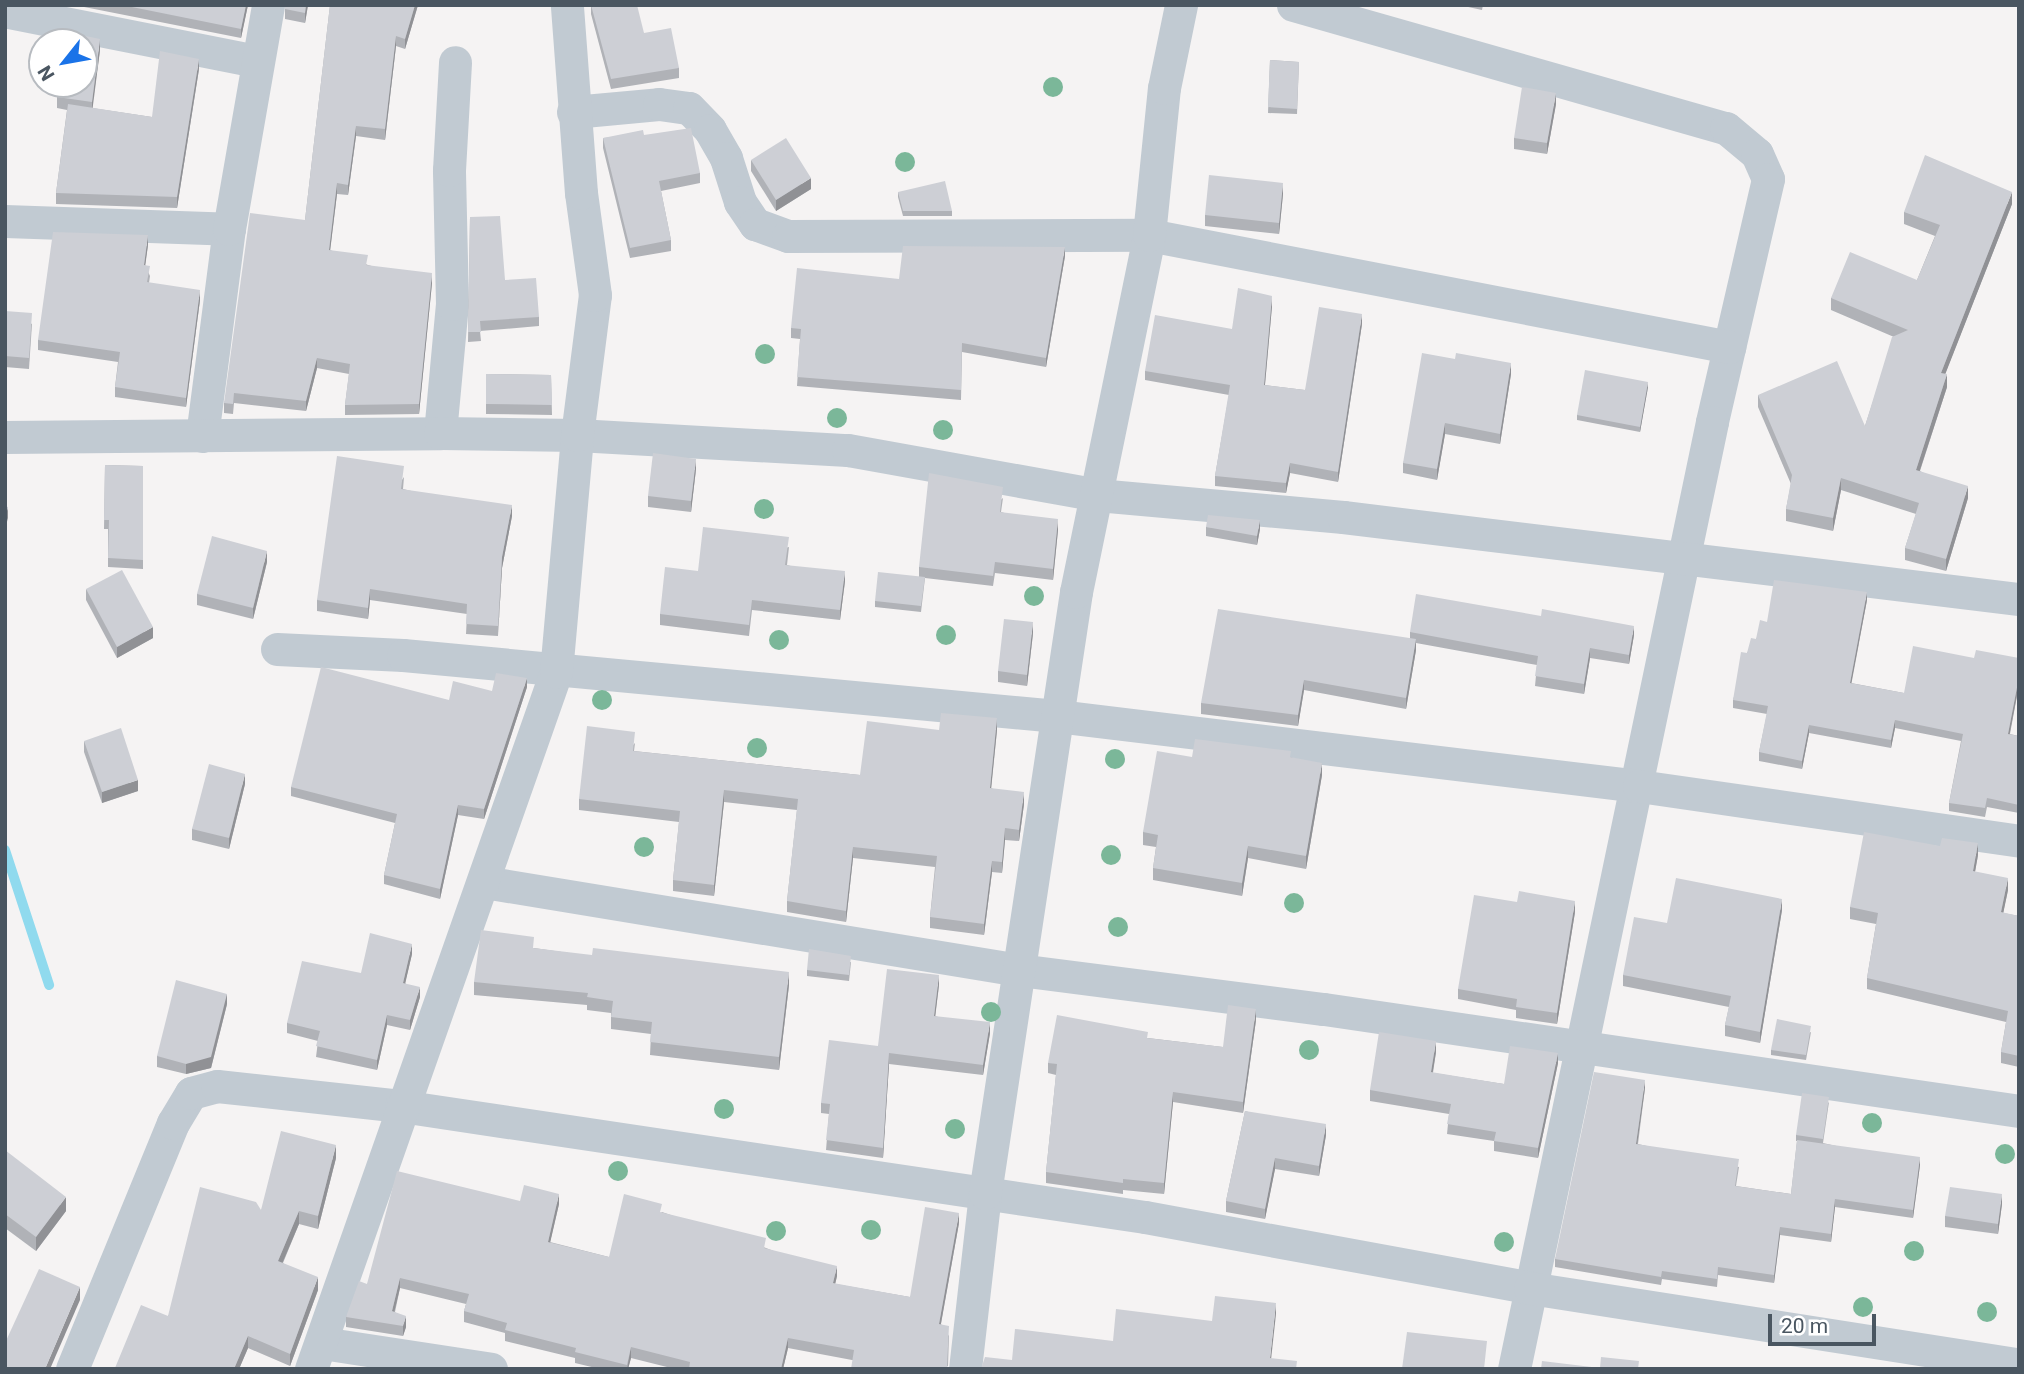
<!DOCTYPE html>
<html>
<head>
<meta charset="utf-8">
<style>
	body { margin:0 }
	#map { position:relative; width:2024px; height:1374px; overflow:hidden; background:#f5f3f3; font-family:Roboto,sans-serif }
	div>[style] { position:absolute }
	.stream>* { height:10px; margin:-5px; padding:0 5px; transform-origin:5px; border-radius:5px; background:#90daee }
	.minor>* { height:33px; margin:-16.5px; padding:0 16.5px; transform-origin:16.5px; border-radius:16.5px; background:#c1cad2 }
	.trees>* { width:20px; height:20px; margin:-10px; border-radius:50%; background:#7bb799 }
	.wall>* { inset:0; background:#b0b2b7 }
	.shaded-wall>* { inset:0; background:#909195 }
	.building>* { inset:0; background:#cdcfd5 }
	span { translate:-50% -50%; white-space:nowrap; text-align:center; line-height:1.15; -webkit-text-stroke:5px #fff; paint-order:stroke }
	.frame { position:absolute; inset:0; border:7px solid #4a5661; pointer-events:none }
	.north { position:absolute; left:28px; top:28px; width:70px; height:70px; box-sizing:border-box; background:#fff; border:2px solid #b7bbc0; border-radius:50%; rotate:239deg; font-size:19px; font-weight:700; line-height:28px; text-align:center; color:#4a5661 }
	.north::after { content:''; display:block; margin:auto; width:24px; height:32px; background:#1a73e8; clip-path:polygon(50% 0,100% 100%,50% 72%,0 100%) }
	.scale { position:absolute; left:1768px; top:1314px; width:108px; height:32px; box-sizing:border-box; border:4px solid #4a5661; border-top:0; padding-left:9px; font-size:21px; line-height:24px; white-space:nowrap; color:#4a5661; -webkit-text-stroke:5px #fff; paint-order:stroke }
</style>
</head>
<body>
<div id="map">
	<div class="stream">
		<i style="left:5px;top:850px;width:142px;rotate:71.9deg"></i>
	</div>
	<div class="minor">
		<i style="left:1293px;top:5px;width:450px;rotate:15.9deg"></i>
		<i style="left:1726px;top:128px;width:40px;rotate:40deg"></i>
		<i style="left:1757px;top:154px;width:27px;rotate:66deg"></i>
		<i style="left:1768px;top:179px;width:249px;rotate:103deg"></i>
		<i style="left:1712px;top:422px;width:967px;rotate:101.81deg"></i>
		<i style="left:9px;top:12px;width:252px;rotate:11.2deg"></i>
		<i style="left:573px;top:112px;width:86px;rotate:-5.3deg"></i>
		<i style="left:659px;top:104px;width:30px;rotate:8deg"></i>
		<i style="left:689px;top:108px;width:30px;rotate:46deg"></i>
		<i style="left:710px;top:130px;width:32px;rotate:60deg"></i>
		<i style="left:726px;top:158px;width:46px;rotate:72.3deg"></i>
		<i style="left:740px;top:202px;width:27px;rotate:56deg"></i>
		<i style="left:755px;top:224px;width:35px;rotate:20deg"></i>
		<i style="left:788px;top:236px;width:361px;rotate:-0.2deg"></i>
		<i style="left:1149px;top:235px;width:591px;rotate:10.93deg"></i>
		<i style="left:5px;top:221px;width:224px;rotate:2deg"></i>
		<i style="left:440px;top:433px;width:130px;rotate:-84.7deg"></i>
		<i style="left:452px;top:304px;width:134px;rotate:-91.3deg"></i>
		<i style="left:449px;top:170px;width:108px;rotate:-86.8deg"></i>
		<i style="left:202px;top:436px;width:209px;rotate:-82.6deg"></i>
		<i style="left:229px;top:229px;width:227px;rotate:-80.1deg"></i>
		<i style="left:5px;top:437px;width:435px;rotate:-0.5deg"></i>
		<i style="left:440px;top:433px;width:137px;rotate:0.8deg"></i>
		<i style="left:577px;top:435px;width:271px;rotate:3.2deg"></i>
		<i style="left:848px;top:450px;width:253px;rotate:10.2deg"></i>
		<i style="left:1097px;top:495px;width:247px;rotate:5.1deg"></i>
		<i style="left:1343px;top:517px;width:681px;rotate:6.92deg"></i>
		<i style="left:277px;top:649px;width:126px;rotate:2.7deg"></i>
		<i style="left:403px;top:655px;width:657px;rotate:5.33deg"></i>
		<i style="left:1057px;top:716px;width:586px;rotate:6.86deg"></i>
		<i style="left:1639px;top:786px;width:384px;rotate:8.2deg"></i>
		<i style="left:484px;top:882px;width:542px;rotate:9.34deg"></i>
		<i style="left:1019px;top:970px;width:307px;rotate:7.3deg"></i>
		<i style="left:1324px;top:1009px;width:702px;rotate:8.35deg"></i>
		<i style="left:322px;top:1343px;width:171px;rotate:8.7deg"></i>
		<i style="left:72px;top:1369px;width:266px;rotate:-67.7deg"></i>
		<i style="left:173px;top:1123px;width:35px;rotate:-59deg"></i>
		<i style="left:191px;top:1093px;width:27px;rotate:-15deg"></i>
		<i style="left:217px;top:1086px;width:185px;rotate:6.2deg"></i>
		<i style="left:401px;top:1106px;width:752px;rotate:8.49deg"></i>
		<i style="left:1145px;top:1217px;width:391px;rotate:10.4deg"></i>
		<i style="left:1530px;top:1288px;width:495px;rotate:8.9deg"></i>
		<i style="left:311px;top:1369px;width:739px;rotate:-70.63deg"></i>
		<i style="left:556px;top:672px;width:238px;rotate:-84.9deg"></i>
		<i style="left:577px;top:435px;width:141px;rotate:-82.7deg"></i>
		<i style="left:595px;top:295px;width:103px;rotate:-97.8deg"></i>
		<i style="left:581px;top:193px;width:189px;rotate:-94.3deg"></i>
		<i style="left:965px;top:1369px;width:177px;rotate:-83.5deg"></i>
		<i style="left:985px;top:1193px;width:608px;rotate:-81.39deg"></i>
		<i style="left:1076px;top:592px;width:364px;rotate:-78.4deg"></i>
		<i style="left:1149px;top:235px;width:148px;rotate:-84.2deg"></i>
		<i style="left:1164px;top:88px;width:85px;rotate:-78.4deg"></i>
	</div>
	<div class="trees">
		<i style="left:1053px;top:87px"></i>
		<i style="left:905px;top:162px"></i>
		<i style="left:765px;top:354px"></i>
		<i style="left:837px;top:418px"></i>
		<i style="left:943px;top:430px"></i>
		<i style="left:764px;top:509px"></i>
		<i style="left:1034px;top:596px"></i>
		<i style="left:946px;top:635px"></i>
		<i style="left:779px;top:640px"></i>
		<i style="left:602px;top:700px"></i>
		<i style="left:757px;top:748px"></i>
		<i style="left:1115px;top:759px"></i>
		<i style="left:644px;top:847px"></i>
		<i style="left:1111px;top:855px"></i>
		<i style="left:1294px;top:903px"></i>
		<i style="left:1118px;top:927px"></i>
		<i style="left:991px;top:1012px"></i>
		<i style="left:1309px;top:1050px"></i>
		<i style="left:724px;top:1109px"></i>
		<i style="left:1872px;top:1123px"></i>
		<i style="left:955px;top:1129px"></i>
		<i style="left:2005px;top:1154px"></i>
		<i style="left:618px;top:1171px"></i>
		<i style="left:871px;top:1230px"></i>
		<i style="left:776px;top:1231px"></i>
		<i style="left:1504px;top:1242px"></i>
		<i style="left:1914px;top:1251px"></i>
		<i style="left:1863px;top:1307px"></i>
		<i style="left:1987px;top:1312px"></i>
	</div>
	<div class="wall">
		<i style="clip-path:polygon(74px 5px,248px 5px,241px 38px)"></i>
		<i style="clip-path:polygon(285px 5px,308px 5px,305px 23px,285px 19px)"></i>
		<i style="clip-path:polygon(330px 5px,418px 5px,405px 49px,396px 46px,385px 140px,356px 136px,348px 195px,337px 194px,330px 250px,368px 265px,432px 283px,419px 414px,345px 415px,345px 405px,349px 374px,317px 368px,306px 411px,234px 403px,233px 414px,224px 413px,224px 403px,305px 220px)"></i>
		<i style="clip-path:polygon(591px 5px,644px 33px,679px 68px,679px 78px,611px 89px,591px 14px)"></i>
		<i style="clip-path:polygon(1459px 5px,1483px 5px,1482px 10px)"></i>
		<i style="clip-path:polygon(100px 50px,92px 108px,152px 117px,199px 69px,177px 208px,56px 204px,56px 193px,67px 110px,57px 108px,57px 97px)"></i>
		<i style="clip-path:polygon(1270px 60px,1299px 62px,1297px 114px,1268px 113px)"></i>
		<i style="clip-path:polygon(1556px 104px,1547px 154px,1514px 149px,1514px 138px)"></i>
		<i style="clip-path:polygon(644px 135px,700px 173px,700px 183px,661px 191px,671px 240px,671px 251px,630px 258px,603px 148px,603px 138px)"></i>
		<i style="clip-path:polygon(751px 160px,811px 189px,776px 211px,751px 171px)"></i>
		<i style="clip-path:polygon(898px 192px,952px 211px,952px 216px,903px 216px,898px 197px)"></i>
		<i style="clip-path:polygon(1283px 194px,1279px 234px,1205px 226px,1205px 215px)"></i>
		<i style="clip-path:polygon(2012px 204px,1945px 374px,1947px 387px,1920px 471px,1968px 498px,1946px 571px,1905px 560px,1905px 548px,1916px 514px,1841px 490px,1833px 531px,1786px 521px,1786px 509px,1791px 484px,1758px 407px,1758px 395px,1865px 426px,1894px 337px,1831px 310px,1831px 298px,1917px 280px,1935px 236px,1904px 224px,1904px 212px)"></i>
		<i style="clip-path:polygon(470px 217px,505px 280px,539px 317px,539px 326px,480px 331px,481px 341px,468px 342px)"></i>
		<i style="clip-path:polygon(148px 245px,145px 265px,150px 276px,149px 283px,200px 300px,186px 407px,115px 397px,115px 387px,118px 362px,38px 350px,38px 340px)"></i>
		<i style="clip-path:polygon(1065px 256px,1046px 367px,962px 352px,961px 400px,797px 386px,800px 339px,791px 338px,791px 328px,899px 279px)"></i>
		<i style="clip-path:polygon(1272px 306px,1265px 385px,1305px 390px,1362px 324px,1338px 482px,1290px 473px,1286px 493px,1215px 486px,1215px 476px,1229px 395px,1145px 380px,1145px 371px,1232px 329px)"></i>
		<i style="clip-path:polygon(5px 311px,32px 324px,29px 369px,5px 367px)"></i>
		<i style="clip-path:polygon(1455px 359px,1511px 374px,1500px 444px,1445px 434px,1437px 480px,1403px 473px,1403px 463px)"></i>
		<i style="clip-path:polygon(486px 374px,551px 375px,552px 415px,486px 414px)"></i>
		<i style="clip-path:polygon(1648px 387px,1640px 432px,1577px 420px,1577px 415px)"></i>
		<i style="clip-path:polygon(105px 465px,143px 466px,143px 569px,108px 567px,108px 529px,104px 529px)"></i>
		<i style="clip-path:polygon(696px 469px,691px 512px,648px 507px,648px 496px)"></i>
		<i style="clip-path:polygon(404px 477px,403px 489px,512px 516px,502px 568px,498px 636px,466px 634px,467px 614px,370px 600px,368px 619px,317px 611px,317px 600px)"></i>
		<i style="clip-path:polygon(1003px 498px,1001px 512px,1058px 530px,1053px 580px,995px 573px,993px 586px,925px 578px,921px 612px,875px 607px,875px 601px,919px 577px,919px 567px)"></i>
		<i style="clip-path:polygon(1206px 527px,1260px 529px,1257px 545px,1206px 536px)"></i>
		<i style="clip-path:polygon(789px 547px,787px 565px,845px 581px,840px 620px,752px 610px,749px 636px,660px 625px,660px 614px,698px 571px)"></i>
		<i style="clip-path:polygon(267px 562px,253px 619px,197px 605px,197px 594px)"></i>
		<i style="clip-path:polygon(86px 589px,153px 638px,117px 658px,86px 600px)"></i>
		<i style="clip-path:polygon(1867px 600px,1851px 683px,1904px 693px,2019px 685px,2010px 734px,2019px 736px,2019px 813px,1987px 807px,1985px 817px,1949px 811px,1949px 803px,1961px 741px,1895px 728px,1891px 748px,1809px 733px,1802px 769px,1759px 761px,1759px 752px,1767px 714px,1733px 708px,1733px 700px,1747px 653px,1767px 622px)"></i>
		<i style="clip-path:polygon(1410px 632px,1634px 635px,1629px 664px,1590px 658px,1584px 694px,1535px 686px,1537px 665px,1416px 643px,1416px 650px,1406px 709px,1304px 690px,1298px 726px,1201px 714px,1201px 703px,1410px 638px)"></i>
		<i style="clip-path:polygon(1033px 633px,1027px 686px,998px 682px,998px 671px)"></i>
		<i style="clip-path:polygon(527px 687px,484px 819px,458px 815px,440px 899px,384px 884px,384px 875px,395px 823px,291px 796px,291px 787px,449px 700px,492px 691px)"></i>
		<i style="clip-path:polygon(939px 730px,997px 730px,991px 788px,1024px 804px,1019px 841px,1005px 840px,1002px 873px,992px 872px,984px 935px,930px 928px,930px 917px,935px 867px,853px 858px,846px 922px,787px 912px,787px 901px,797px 810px,724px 802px,714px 896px,673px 891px,673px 880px,679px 822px,579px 810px,579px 799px,635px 743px,634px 751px,860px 775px)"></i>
		<i style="clip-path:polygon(84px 741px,138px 791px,102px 803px,84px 752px)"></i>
		<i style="clip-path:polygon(1192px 757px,1291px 757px,1322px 775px,1306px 869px,1248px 858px,1242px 896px,1153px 880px,1153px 868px,1156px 847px,1143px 845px,1143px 832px)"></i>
		<i style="clip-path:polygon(245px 784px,229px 849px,192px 840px,192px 829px)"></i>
		<i style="clip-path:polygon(1978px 855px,1975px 872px,2008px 890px,2003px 913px,2019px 916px,2019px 1067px,2001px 1063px,2001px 1052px,2006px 1022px,1867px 989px,1867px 978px,1876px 924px,1850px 919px,1850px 907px)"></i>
		<i style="clip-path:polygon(1782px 910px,1760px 1043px,1725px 1036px,1725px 1025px,1729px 1007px,1623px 986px,1623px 975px,1667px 923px)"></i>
		<i style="clip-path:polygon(1575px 912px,1557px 1024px,1516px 1018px,1516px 1010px,1458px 999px,1458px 989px)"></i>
		<i style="clip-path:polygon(534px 948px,789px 985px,779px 1070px,650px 1055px,651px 1034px,611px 1029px,611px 1013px,587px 1010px,587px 1005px,474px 995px,474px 982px)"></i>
		<i style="clip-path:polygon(412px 954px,405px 983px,420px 997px,410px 1030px,387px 1025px,377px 1070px,316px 1057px,318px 1041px,287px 1033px,287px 1023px,361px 973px)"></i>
		<i style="clip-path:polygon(851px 962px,849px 981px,807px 976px,807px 970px)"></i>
		<i style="clip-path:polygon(939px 985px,935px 1016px,990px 1033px,983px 1075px,889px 1064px,883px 1158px,826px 1150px,829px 1114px,821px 1113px,821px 1103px)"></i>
		<i style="clip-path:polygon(227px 1004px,211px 1068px,186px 1074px,157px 1067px,157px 1056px)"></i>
		<i style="clip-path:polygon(1256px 1020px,1243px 1113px,1173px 1102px,1164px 1194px,1123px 1190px,1123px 1194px,1046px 1183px,1046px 1172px,1056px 1075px,1048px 1073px,1048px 1063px,1148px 1038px,1223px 1047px)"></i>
		<i style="clip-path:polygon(1811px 1032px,1806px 1060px,1771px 1055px,1771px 1050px)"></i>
		<i style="clip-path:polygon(1436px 1052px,1433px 1073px,1504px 1084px,1558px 1063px,1538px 1158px,1494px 1151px,1494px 1141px,1447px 1134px,1449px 1114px,1370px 1101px,1370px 1090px)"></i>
		<i style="clip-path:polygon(1645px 1088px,1638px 1144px,1739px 1167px,1736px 1186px,1791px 1194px,1797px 1141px,1796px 1141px,1796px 1135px,1829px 1102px,1823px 1143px,1920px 1165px,1913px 1218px,1835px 1207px,1831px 1242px,1780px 1235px,1774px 1283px,1718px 1275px,1717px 1287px,1662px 1279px,1661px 1285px,1555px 1267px,1555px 1259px)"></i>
		<i style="clip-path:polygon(1245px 1111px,1326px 1135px,1319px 1176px,1275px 1169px,1265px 1219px,1226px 1212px,1226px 1201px)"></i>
		<i style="clip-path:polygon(5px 1150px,66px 1211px,36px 1251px,5px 1228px)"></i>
		<i style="clip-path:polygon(336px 1158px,318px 1229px,299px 1224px,283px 1263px,318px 1290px,290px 1366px,248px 1348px,239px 1369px,115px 1369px,168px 1316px,261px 1210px)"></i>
		<i style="clip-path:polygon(520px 1201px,559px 1204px,550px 1242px,609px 1257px,662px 1212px,766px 1248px,837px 1276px,835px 1284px,910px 1297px,959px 1223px,941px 1324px,949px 1336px,948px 1366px,852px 1360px,788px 1348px,783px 1369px,675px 1369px,631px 1358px,628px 1369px,600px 1369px,575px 1363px,575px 1358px,505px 1341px,505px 1333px,464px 1322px,464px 1311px,466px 1304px,400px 1288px,395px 1312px,406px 1327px,403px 1336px,346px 1327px,346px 1317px,367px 1284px)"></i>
		<i style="clip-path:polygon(2002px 1204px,1998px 1234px,1945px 1227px,1945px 1216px)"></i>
	</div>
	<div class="shaded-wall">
		<i style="clip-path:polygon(246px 5px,248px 5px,241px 38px,241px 29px)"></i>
		<i style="clip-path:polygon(306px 5px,308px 5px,305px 23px,305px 13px)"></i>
		<i style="clip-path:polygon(415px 5px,418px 5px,405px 49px,405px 39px)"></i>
		<i style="clip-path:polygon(396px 36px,396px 46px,385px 140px,385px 129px)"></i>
		<i style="clip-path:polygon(100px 39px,100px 50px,92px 113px,92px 102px)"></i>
		<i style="clip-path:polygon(199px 59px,199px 69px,177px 208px,177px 197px)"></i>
		<i style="clip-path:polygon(1556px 93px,1556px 104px,1547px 154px,1547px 143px)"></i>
		<i style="clip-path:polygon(356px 126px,356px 136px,348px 195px,348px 185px)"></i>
		<i style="clip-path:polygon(811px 178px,811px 189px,776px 211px,776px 200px)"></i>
		<i style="clip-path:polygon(337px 183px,337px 194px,329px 260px,329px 250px)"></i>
		<i style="clip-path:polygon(1283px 183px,1283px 194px,1279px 234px,1279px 223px)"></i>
		<i style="clip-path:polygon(2012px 192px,2012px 204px,1941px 385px,1941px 373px)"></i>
		<i style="clip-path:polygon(148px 235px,148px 245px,144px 275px,144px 265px)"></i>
		<i style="clip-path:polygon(1065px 247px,1065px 256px,1046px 367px,1046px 358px)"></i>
		<i style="clip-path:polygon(432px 273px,432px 283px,419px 414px,419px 404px)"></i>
		<i style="clip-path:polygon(200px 290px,200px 300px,186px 407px,186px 398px)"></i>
		<i style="clip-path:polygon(1272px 296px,1272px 306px,1264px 395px,1264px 385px)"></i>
		<i style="clip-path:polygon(1362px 314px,1362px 324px,1338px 482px,1338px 472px)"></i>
		<i style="clip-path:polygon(317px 358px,317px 368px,306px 411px,306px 401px)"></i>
		<i style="clip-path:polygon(1511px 363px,1511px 374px,1500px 444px,1500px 434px)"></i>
		<i style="clip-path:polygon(1947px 374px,1947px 387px,1916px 482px,1916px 470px)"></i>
		<i style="clip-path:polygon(1648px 382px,1648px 387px,1640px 432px,1640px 427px)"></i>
		<i style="clip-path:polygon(1445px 423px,1445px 434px,1437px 480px,1437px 469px)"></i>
		<i style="clip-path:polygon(696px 459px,696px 469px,691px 512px,691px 501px)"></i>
		<i style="clip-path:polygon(1290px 463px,1290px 473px,1286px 493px,1286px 483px)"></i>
		<i style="clip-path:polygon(1841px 478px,1841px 490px,1833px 531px,1833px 518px)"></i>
		<i style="clip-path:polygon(1968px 486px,1968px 498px,1946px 571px,1946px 559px)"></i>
		<i style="clip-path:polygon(512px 505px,512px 516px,502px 568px,498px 636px,502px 557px)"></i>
		<i style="clip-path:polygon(8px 507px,8px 518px,5px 529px,5px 518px)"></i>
		<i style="clip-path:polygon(1058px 519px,1058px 530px,1053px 580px,1053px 569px)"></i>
		<i style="clip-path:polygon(1260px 520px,1260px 529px,1257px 545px,1257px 536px)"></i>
		<i style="clip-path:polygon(267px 551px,267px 562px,253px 619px,253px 608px)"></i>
		<i style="clip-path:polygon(845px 571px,845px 581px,840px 620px,840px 610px)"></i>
		<i style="clip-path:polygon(370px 589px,370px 600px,368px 619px,368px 608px)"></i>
		<i style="clip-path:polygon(1867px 592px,1867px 600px,1850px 691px,1850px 683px)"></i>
		<i style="clip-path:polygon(1033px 622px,1033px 633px,1027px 686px,1027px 675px)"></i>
		<i style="clip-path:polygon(1634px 626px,1634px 635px,1629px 664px,1629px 655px)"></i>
		<i style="clip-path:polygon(153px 627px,153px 638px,117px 658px,117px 647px)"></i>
		<i style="clip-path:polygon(1416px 639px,1416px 650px,1406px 709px,1406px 698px)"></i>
		<i style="clip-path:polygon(1590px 648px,1590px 658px,1584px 694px,1584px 684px)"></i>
		<i style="clip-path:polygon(2019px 677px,2019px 685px,2008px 742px,2008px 734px)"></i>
		<i style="clip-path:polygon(527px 678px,527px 687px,484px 819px,484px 809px)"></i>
		<i style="clip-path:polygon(1304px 680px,1304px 690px,1298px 726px,1298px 715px)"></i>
		<i style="clip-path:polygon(997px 718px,997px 730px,990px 800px,990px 788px)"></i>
		<i style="clip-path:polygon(1895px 720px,1895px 728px,1891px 748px,1891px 740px)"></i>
		<i style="clip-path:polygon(1809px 725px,1809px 733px,1802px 769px,1802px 761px)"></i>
		<i style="clip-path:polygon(1322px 763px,1322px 775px,1306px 869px,1306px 856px)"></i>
		<i style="clip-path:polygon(245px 774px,245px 784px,229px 849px,229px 838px)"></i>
		<i style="clip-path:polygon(138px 780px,138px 791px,102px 803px,102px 792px)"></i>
		<i style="clip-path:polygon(724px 790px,724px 802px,714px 896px,714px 885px)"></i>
		<i style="clip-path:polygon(1024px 792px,1024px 804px,1019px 841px,1019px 830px)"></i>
		<i style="clip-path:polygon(458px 805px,458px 815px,440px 899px,440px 889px)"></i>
		<i style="clip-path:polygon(1005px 828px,1005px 840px,1002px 873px,1002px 862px)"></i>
		<i style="clip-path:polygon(1978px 843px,1978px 855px,1973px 883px,1973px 871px)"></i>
		<i style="clip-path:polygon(1248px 846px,1248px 858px,1242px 896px,1242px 883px)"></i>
		<i style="clip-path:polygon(853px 847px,853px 858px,846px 922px,846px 911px)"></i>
		<i style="clip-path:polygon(992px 861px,992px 872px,984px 935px,984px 924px)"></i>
		<i style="clip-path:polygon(2008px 878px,2008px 890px,2001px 924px,2001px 912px)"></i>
		<i style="clip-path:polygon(1782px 899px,1782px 910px,1760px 1043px,1760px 1032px)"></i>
		<i style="clip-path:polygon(1575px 901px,1575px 912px,1557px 1024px,1557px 1013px)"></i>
		<i style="clip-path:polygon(412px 944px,412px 954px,403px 993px,403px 983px)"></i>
		<i style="clip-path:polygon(789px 972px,789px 985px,779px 1070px,779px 1057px)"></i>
		<i style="clip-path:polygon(939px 975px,939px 985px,934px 1027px,934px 1016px)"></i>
		<i style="clip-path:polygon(420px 987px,420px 997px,410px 1030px,410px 1020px)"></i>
		<i style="clip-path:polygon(227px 994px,227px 1004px,211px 1068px,186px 1074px,186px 1064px)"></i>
		<i style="clip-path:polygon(1256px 1009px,1256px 1020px,1243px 1113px,1243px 1102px)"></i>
		<i style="clip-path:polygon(387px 1015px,387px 1025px,377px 1070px,377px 1060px)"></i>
		<i style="clip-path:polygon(990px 1022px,990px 1033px,983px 1075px,983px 1065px)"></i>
		<i style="clip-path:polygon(1436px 1041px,1436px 1052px,1431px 1082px,1431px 1072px)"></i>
		<i style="clip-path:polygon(889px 1053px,889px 1064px,883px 1158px,883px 1148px)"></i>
		<i style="clip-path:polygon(1558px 1053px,1558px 1063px,1538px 1158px,1538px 1148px)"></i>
		<i style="clip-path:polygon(1645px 1080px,1645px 1088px,1636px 1152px,1636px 1144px)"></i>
		<i style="clip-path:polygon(1173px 1092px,1173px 1102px,1164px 1194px,1164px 1183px)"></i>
		<i style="clip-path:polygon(1326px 1124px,1326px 1135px,1319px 1176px,1319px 1166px)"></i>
		<i style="clip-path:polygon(336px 1145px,336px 1158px,318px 1229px,318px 1216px)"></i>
		<i style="clip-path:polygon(1920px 1157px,1920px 1165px,1913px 1218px,1913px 1210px)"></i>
		<i style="clip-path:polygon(1275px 1158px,1275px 1169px,1265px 1219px,1265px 1209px)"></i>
		<i style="clip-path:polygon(559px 1194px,559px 1204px,548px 1252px,548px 1242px)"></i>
		<i style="clip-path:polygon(2002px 1194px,2002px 1204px,1998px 1234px,1998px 1224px)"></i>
		<i style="clip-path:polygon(66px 1197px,66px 1211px,36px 1251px,36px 1237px)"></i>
		<i style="clip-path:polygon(1835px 1199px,1835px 1207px,1831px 1242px,1831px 1234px)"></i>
		<i style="clip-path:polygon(299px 1211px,299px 1224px,278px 1273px,278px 1261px)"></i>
		<i style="clip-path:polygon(959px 1213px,959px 1223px,939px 1334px,939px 1324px)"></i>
		<i style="clip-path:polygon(1780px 1227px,1780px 1235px,1774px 1283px,1774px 1275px)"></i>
		<i style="clip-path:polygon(837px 1266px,837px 1276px,833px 1293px,833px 1283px)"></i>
		<i style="clip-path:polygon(318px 1277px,318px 1290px,290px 1366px,290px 1354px)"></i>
		<i style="clip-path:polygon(400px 1278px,400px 1288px,392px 1321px,392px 1311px)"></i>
		<i style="clip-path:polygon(80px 1287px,80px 1300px,50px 1369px,45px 1369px)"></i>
		<i style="clip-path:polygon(1276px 1303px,1276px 1314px,1270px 1369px,1270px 1358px)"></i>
		<i style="clip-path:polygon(406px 1316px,406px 1327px,403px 1336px,403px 1326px)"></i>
		<i style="clip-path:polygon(248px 1336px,248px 1348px,239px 1369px,234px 1369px)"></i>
		<i style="clip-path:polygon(788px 1338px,788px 1348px,783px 1369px,781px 1369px)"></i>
		<i style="clip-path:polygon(631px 1347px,631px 1358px,628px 1369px,627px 1369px)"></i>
	</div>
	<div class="building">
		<i style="clip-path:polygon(122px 5px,246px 5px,241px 29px)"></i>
		<i style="clip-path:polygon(285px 5px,306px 5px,305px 13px,285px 9px)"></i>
		<i style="clip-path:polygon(330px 5px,415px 5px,405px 39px,396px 36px,385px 129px,356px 126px,348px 185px,337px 183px,329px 250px,368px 255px,366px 265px,432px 273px,419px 404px,345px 405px,350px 364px,317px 358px,306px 401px,234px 393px,233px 404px,224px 403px,250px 213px,305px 220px)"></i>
		<i style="clip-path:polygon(591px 5px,637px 5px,644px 33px,671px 28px,679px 68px,611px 79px)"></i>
		<i style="clip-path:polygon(66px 32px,100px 39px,92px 102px,57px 97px,59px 84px,84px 84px,84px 42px,65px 42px)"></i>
		<i style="clip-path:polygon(160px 51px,199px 59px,177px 197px,56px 193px,68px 104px,152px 117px)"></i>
		<i style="clip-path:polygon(1270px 60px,1299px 62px,1297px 109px,1268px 107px)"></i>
		<i style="clip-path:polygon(1522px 87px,1556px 93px,1547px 143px,1514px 138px)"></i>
		<i style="clip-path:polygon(691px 128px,700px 173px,659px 181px,671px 240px,630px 248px,603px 138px,643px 130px,644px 135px)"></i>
		<i style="clip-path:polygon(786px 138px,811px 178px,776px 200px,751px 160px)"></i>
		<i style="clip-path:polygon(1925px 155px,2012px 192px,1941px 373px,1947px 374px,1916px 470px,1968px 486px,1946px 559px,1905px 548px,1919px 503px,1841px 478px,1833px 518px,1786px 509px,1792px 475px,1758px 395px,1837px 361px,1865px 426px,1892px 337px,1908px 330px,1831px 298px,1850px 252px,1917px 280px,1940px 225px,1904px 212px)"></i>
		<i style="clip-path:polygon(1209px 175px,1283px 183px,1279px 223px,1205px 215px)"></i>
		<i style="clip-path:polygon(945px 181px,952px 211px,903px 211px,898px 192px)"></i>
		<i style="clip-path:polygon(500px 216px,505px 280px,536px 278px,539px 317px,480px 321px,481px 332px,468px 332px,470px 217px)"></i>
		<i style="clip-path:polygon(53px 232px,148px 235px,144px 265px,150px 266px,147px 282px,200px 290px,186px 398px,115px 387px,120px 352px,38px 340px)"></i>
		<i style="clip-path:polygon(903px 246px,1065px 247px,1046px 358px,962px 343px,961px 390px,797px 377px,801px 329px,791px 328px,797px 268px,899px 279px)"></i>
		<i style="clip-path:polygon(1238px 288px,1272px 296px,1264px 385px,1305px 390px,1319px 307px,1362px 314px,1338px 472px,1290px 463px,1286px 483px,1215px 476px,1230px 385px,1145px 371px,1155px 315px,1232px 329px)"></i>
		<i style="clip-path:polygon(5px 311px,32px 313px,29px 358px,5px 356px)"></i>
		<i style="clip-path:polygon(1422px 353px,1455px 359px,1456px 353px,1511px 363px,1500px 434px,1445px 423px,1437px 469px,1403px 463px)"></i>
		<i style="clip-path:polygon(1585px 370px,1648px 382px,1640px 427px,1577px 415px)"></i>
		<i style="clip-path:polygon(486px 374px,551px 375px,552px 405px,486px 404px)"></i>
		<i style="clip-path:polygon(653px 453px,696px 459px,691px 501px,648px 496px)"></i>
		<i style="clip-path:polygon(337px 456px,404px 466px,401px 489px,512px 505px,502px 557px,498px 626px,466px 624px,467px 604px,370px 589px,368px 608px,317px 600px)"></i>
		<i style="clip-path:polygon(105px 465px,143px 466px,143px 560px,108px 558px,109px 520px,104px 520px)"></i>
		<i style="clip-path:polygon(929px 473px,1003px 487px,1000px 512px,1058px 519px,1053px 569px,995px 562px,993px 576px,919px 567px)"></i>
		<i style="clip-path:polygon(5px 506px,8px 507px,5px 518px)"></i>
		<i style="clip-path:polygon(1208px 515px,1260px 520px,1257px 536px,1206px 527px)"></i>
		<i style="clip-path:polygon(703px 527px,789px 537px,785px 565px,845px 571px,840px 610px,752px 600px,749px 625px,660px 614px,665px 567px,698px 571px)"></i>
		<i style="clip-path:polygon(212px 536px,267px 551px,253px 608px,197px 594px)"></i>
		<i style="clip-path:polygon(122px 570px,153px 627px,117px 647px,86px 589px)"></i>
		<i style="clip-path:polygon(878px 572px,925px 577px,921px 606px,875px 601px)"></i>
		<i style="clip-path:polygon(1774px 580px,1867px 592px,1850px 683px,1904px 693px,1913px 646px,1974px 658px,1976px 650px,2019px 658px,2019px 677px,2008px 734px,2019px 736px,2019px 805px,1987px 798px,1985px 808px,1949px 803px,1963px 734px,1895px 720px,1891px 740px,1809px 725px,1802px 761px,1759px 752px,1768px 706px,1733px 700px,1741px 652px,1747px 653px,1751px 638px,1756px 639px,1760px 620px,1767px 622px)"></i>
		<i style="clip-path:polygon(1416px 594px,1541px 616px,1542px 609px,1634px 626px,1629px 655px,1590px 648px,1584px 684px,1535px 676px,1538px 656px,1410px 632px)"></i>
		<i style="clip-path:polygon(1218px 609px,1416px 639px,1406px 698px,1304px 680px,1298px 715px,1201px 703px)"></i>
		<i style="clip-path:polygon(1004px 619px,1033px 622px,1027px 675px,998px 671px)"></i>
		<i style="clip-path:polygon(321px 667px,449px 700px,453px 681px,492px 691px,496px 673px,527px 678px,484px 809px,458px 805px,440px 889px,384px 875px,397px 814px,291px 787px)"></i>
		<i style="clip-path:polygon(941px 713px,997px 718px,990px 788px,1024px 792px,1019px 830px,1005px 828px,1002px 862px,992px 861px,984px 924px,930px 917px,937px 856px,853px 847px,846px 911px,787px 901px,798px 799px,724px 790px,714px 885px,673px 880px,680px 811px,579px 799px,587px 726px,635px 732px,633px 751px,860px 775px,867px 721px,939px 730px)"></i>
		<i style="clip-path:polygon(121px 728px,138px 780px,102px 792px,84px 741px)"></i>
		<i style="clip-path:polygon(1195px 739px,1291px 751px,1290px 757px,1322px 763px,1306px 856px,1248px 846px,1242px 883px,1153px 868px,1158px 835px,1143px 832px,1157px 751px,1192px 757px)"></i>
		<i style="clip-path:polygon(209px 764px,245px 774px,229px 838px,192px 829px)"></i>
		<i style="clip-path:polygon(1864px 832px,1940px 846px,1942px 838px,1978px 843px,1973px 871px,2008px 878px,2001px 912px,2019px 916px,2019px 1056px,2001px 1052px,2008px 1011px,1867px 978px,1878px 913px,1850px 907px)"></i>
		<i style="clip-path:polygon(1676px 878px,1782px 899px,1760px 1032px,1725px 1025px,1731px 996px,1623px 975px,1634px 917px,1667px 923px)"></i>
		<i style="clip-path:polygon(1519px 891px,1575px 901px,1557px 1013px,1516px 1007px,1517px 999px,1458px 989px,1474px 895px,1517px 902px)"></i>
		<i style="clip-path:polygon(481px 930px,534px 937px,533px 948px,592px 955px,593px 948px,789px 972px,779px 1057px,650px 1042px,652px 1022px,611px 1017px,613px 1001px,587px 997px,588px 993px,474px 982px)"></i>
		<i style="clip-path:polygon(370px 933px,412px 944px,403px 983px,420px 987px,410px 1020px,387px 1015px,377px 1060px,316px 1046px,320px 1031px,287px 1023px,302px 961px,361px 973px)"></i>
		<i style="clip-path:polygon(809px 949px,851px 956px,849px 975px,807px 970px)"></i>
		<i style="clip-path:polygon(887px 969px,939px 975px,934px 1016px,990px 1022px,983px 1065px,889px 1053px,883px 1148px,826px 1140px,830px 1104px,821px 1103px,829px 1040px,878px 1046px)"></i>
		<i style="clip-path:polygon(176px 980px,227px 994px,211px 1057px,186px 1064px,157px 1056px)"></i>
		<i style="clip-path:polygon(1228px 1005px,1256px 1009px,1243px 1102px,1173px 1092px,1164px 1183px,1123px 1179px,1123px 1183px,1046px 1172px,1057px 1064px,1048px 1063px,1057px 1015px,1148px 1032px,1147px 1038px,1223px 1047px)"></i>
		<i style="clip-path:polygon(1777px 1019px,1811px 1026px,1806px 1055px,1771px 1050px)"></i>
		<i style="clip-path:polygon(1379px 1032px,1436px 1041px,1431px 1072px,1504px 1084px,1510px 1046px,1558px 1053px,1538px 1148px,1494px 1141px,1496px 1132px,1447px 1124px,1451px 1104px,1370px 1090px)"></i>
		<i style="clip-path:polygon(1594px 1072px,1645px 1080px,1636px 1144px,1739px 1159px,1735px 1186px,1791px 1194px,1797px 1140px,1920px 1157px,1913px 1210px,1835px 1199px,1831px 1234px,1780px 1227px,1774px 1275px,1718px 1267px,1717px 1279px,1662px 1271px,1661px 1277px,1555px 1259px)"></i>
		<i style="clip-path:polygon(1802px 1093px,1829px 1097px,1823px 1139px,1796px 1135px)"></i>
		<i style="clip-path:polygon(1245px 1111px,1326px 1124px,1319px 1166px,1275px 1158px,1265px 1209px,1226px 1201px)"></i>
		<i style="clip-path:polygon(281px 1131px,336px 1145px,318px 1216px,299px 1211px,278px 1261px,318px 1277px,290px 1354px,248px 1336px,234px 1369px,118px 1369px,115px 1368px,141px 1305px,168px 1316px,200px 1187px,256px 1202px,261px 1210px)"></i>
		<i style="clip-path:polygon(5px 1150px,66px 1197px,36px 1237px,5px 1214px)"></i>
		<i style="clip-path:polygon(397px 1171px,520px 1201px,524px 1185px,559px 1194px,548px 1242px,609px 1257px,624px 1194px,662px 1204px,660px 1212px,766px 1238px,764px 1248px,837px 1266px,833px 1283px,910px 1297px,925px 1207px,959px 1213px,939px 1324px,949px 1326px,947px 1366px,951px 1369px,851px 1369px,854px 1350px,788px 1338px,781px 1369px,689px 1369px,690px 1362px,631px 1347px,627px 1365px,575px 1352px,576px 1348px,505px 1330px,507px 1323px,464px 1311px,469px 1294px,400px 1278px,392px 1311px,406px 1316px,403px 1326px,346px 1317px,359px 1281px,367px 1284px)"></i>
		<i style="clip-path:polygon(1950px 1187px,2002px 1194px,1998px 1224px,1945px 1216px)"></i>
		<i style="clip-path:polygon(39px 1269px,80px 1287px,45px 1369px,5px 1369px,5px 1343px)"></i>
		<i style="clip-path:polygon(1215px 1296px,1276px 1303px,1270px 1358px,1297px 1361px,1296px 1369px,981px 1369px,985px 1357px,1012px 1360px,1015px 1329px,1113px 1341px,1116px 1309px,1212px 1321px)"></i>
		<i style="clip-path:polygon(1407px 1332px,1487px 1341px,1484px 1369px,1402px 1369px)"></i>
		<i style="clip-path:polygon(1601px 1357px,1639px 1361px,1638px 1369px,1541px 1369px,1542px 1361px,1600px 1368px)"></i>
	</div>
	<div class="frame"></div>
	<div class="north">N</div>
	<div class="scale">20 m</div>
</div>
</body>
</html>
